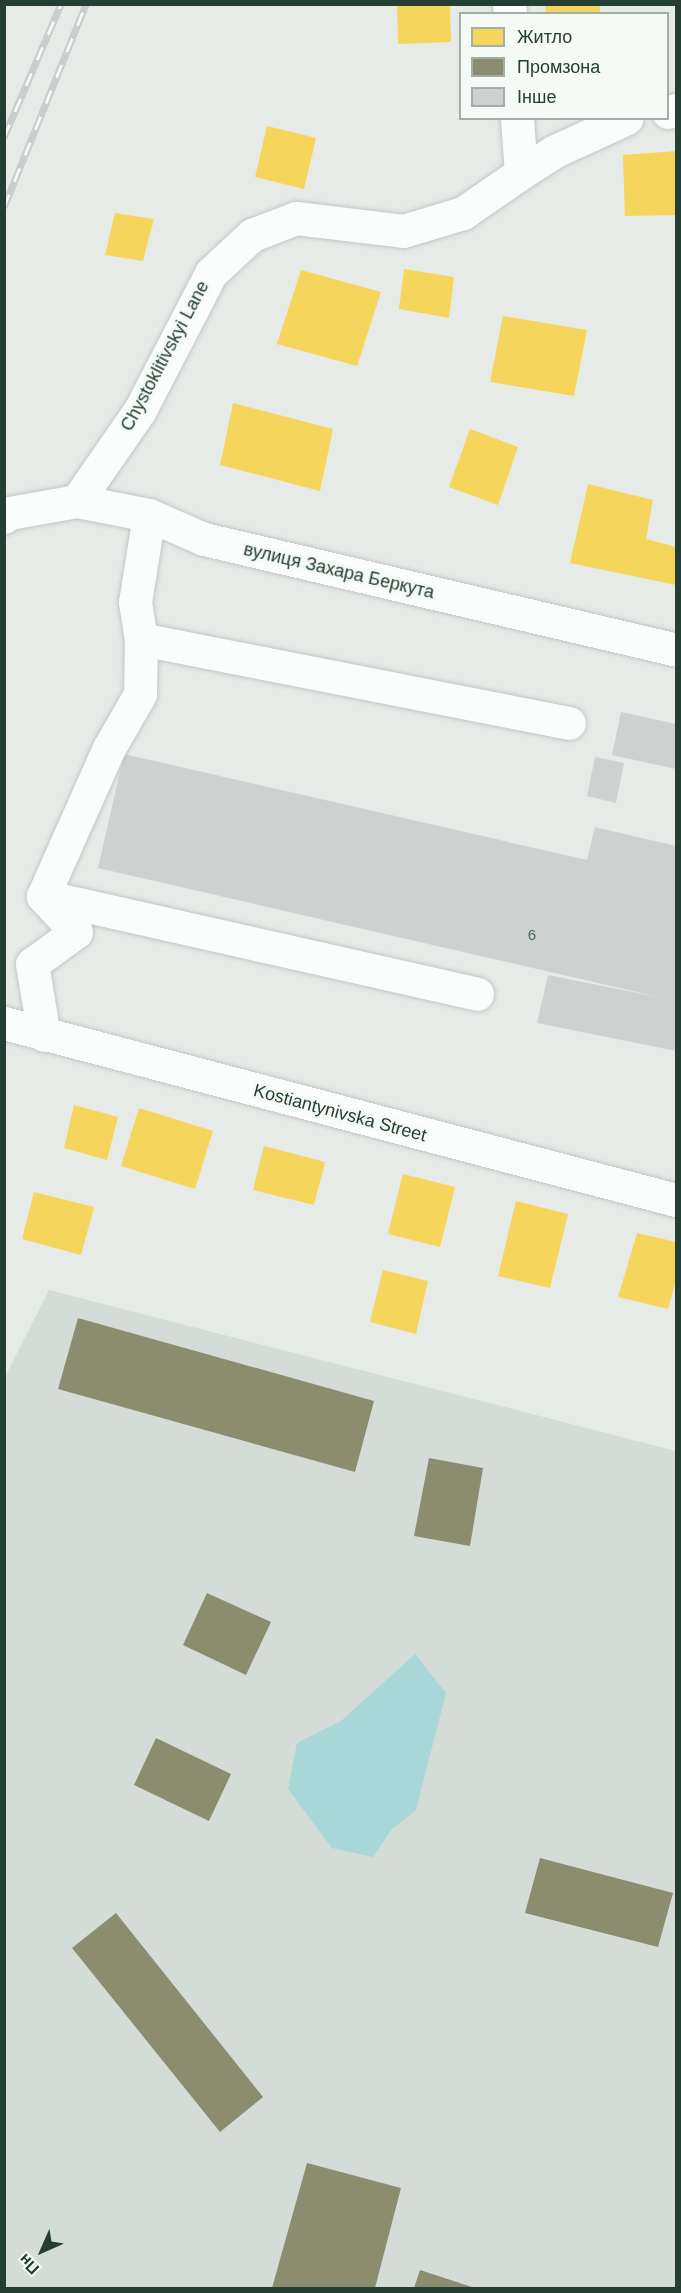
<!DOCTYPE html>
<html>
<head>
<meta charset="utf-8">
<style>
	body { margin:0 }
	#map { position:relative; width:681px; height:2293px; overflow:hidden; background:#e6ebe8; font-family:Arial,sans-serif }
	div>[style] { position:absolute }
	.built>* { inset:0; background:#d4dcd8 }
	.water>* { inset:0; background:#a8d7d7 }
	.homes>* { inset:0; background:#f6d55c }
	.industry>* { inset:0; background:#8c8c6e }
	.building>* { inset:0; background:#cdd2d0 }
	.roads { filter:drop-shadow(0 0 2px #c3c8c5) drop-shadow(0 0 2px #c3c8c5) }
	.minor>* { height:33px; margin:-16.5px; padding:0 16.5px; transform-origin:16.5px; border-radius:16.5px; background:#fbfcfc }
	.rail>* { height:7px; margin-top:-3.5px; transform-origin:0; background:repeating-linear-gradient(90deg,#f5faf6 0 14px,#c8ccca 0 28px); box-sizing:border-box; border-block:2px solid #c8ccca }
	span { translate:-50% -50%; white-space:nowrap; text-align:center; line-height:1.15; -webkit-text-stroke:6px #f5faf6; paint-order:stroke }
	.number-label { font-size:15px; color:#4f645c }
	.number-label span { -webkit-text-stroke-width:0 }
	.street-label { font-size:18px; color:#243e34 }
	.frame { position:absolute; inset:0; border:6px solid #243e34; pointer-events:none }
	.legend { position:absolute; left:459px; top:12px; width:210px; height:108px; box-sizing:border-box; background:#f5faf6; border:2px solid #a1afa8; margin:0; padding:8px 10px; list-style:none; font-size:18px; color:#243e34 }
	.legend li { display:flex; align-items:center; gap:12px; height:30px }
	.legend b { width:30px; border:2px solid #a1afa8 }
	.north { position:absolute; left:12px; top:2221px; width:60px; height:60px; -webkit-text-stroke:4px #f5faf6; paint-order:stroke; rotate:225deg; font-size:16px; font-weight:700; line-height:24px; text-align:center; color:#243e34 }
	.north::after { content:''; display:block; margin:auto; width:21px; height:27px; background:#243e34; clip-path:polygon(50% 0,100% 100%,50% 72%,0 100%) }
</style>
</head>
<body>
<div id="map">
	<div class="built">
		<i style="clip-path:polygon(49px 1290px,676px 1451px,676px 2288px,5px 2288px,4px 1379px)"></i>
	</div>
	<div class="water">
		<i style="clip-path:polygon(415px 1654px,446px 1693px,416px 1810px,392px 1829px,373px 1857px,332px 1848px,288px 1789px,297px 1743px,341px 1721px)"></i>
	</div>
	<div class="homes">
		<i style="clip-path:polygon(397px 4px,450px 4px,451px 42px,398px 44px)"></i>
		<i style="clip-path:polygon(545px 4px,600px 4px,600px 14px,546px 14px)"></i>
		<i style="clip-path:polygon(267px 126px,316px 138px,304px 189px,255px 177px)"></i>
		<i style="clip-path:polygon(676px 151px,676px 215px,625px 216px,623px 155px)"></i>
		<i style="clip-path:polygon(115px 213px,154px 219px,143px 261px,105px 255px)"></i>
		<i style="clip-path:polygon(404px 269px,454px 277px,449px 318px,399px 309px)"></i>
		<i style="clip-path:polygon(301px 270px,381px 292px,357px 366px,277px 344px)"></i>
		<i style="clip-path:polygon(503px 316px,587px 330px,574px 396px,490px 382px)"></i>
		<i style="clip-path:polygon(233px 403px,333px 429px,320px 491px,220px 465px)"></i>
		<i style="clip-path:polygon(470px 429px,518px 447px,498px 505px,449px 487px)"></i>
		<i style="clip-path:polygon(588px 484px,653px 500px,646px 539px,676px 547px,676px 585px,570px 563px)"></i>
		<i style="clip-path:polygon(74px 1105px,118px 1117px,107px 1160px,64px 1148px)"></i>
		<i style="clip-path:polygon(139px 1108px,213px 1131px,195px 1189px,121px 1166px)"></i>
		<i style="clip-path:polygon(264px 1146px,325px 1162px,314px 1205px,253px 1190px)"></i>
		<i style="clip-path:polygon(403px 1174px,455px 1187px,440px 1247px,388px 1234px)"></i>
		<i style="clip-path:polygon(34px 1192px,94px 1207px,81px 1255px,22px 1239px)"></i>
		<i style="clip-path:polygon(516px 1201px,568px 1214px,550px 1288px,498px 1276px)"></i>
		<i style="clip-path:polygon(637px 1233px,676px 1242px,676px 1280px,668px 1309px,618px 1297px)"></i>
		<i style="clip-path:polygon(383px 1270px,428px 1281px,416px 1334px,370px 1322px)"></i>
	</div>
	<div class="industry">
		<i style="clip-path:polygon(78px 1318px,374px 1401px,355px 1472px,58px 1389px)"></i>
		<i style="clip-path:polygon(429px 1458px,483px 1468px,470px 1546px,414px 1536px)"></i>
		<i style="clip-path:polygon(207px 1593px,271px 1622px,246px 1675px,183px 1645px)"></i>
		<i style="clip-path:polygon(156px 1738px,231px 1774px,209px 1821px,134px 1785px)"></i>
		<i style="clip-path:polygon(540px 1858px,673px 1893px,658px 1947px,525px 1913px)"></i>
		<i style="clip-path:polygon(116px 1913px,263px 2097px,220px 2132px,72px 1948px)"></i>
		<i style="clip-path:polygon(307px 2163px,401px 2188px,375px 2288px,272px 2288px)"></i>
		<i style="clip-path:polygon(420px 2270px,475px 2288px,414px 2288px)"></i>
	</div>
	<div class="building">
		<i style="clip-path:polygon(621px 712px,676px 724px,676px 769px,612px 755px)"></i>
		<i style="clip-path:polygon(124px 754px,587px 860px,595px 827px,676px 846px,676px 1051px,537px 1023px,548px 975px,663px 998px,98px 868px)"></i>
		<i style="clip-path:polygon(595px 757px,624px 763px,616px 803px,587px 796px)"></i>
	</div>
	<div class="roads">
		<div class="minor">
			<i style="left:509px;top:4px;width:10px;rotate:84deg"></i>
			<i style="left:668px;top:112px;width:8px;rotate:-14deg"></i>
			<i style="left:521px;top:173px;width:38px;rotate:-33deg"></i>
			<i style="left:553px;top:152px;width:81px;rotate:-24.7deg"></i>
			<i style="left:77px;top:501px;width:111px;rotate:-55.3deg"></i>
			<i style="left:140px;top:410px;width:154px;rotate:-62.6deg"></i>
			<i style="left:211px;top:273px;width:56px;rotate:-42.8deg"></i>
			<i style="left:252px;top:235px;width:47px;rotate:-21.1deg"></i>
			<i style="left:296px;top:218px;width:108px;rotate:6.9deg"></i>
			<i style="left:403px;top:231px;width:63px;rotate:-16.7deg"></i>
			<i style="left:463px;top:213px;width:70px;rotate:-34.6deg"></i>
			<i style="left:521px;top:173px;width:55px;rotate:-94.2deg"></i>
			<i style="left:149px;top:515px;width:88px;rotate:99.1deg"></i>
			<i style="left:135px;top:602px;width:37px;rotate:81deg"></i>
			<i style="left:141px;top:639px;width:436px;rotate:11.1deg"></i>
			<i style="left:4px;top:517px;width:6px;rotate:-39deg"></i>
			<i style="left:9px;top:513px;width:69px;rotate:-10deg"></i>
			<i style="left:77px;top:501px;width:73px;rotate:11deg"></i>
			<i style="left:149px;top:515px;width:60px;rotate:23.6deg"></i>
			<i style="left:204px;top:539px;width:485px;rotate:13.2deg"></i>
			<i style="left:43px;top:896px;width:445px;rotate:12.7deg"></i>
			<i style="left:4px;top:1023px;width:695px;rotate:14.76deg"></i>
			<i style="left:44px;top:1035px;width:72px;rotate:-99.6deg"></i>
			<i style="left:32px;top:964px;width:54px;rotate:-36deg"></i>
			<i style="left:76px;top:932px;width:49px;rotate:-132.5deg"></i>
			<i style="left:43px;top:896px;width:162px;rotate:-66deg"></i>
			<i style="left:109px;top:748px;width:62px;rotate:-60.1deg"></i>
			<i style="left:140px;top:694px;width:55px;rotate:-89deg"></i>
		</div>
	</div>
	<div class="rail">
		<i style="left:4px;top:137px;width:145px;rotate:-66.8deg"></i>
		<i style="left:4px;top:207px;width:219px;rotate:-68deg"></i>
	</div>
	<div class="number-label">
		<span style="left:532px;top:935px">6</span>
	</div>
	<div class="street-label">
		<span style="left:165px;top:356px;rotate:-62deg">Chystoklitivskyi Lane</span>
		<span style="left:339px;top:571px;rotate:13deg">вулиця Захара Беркута</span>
		<span style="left:340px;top:1113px;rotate:15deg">Kostiantynivska Street</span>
	</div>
	<div class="frame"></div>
	<ul class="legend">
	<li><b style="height:16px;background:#f6d55c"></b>Житло</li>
	<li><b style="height:16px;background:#8c8c6e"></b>Промзона</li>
	<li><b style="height:16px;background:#cdd2d0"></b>Інше</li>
	</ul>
	<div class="north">Пн</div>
</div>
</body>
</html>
